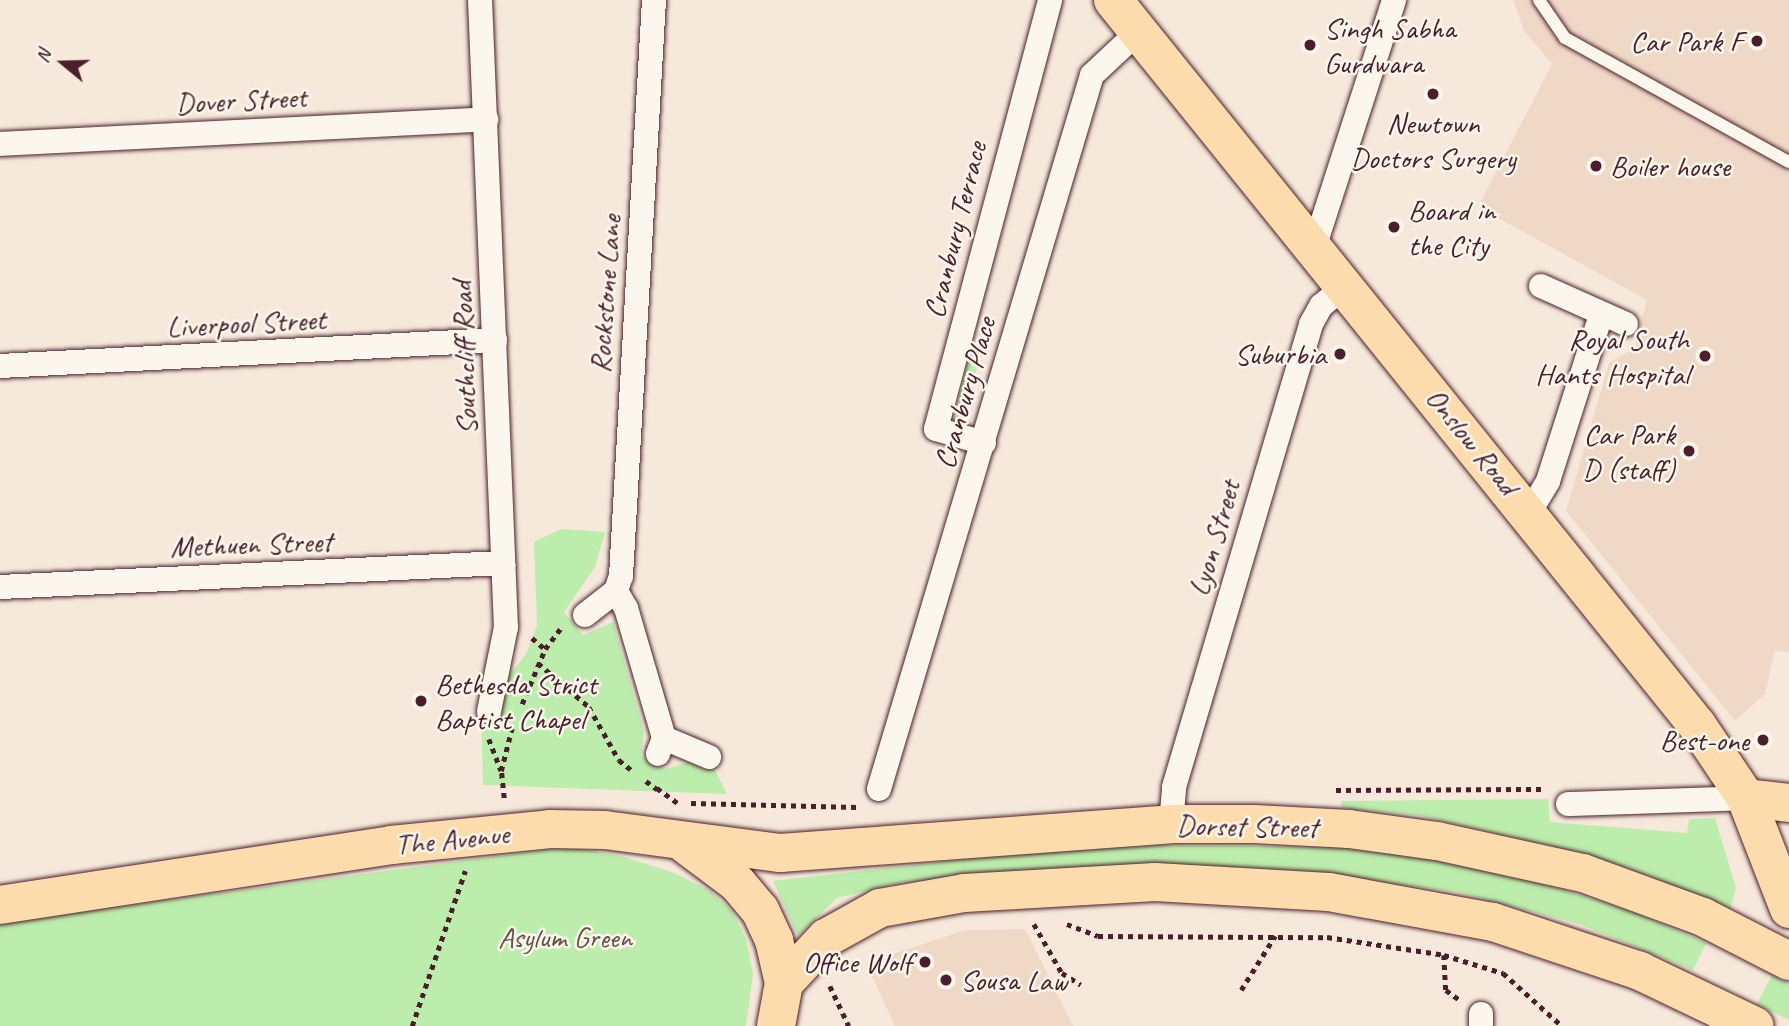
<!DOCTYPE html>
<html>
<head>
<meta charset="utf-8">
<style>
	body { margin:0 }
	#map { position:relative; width:1789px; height:1026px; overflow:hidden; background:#f6e9db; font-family:Caveat,sans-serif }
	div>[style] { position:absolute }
	.built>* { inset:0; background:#f0d8c6 }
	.green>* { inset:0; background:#bcedac }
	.path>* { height:4.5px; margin-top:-2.25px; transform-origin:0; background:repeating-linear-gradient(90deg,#4a1f2b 0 5px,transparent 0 10px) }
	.roads { filter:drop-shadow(0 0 2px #4a1f2b) drop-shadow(0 0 2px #4a1f2b) }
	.lane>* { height:12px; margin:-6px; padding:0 6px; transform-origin:6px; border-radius:6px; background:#fbf7ec }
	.street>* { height:24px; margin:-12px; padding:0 12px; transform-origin:12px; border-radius:12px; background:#fbf7ec }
	.primary>* { height:38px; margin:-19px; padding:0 19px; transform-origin:19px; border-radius:19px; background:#fcdcac }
	.dots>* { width:19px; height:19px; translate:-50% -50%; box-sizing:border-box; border:4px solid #fbf7ec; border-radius:50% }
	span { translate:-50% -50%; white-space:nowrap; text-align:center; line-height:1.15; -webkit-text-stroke:5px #fbf7ec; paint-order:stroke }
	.poi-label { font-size:30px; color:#4a1f2b }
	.left { translate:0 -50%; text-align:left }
	.right { translate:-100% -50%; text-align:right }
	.street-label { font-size:30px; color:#4a1f2b }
	.park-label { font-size:30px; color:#66524b }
	.north { position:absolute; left:28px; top:28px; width:70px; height:70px; -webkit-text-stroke:5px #fbf7ec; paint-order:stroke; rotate:289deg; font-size:19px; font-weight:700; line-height:28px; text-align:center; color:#4a1f2b }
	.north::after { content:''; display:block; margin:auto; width:24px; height:32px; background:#4a1f2b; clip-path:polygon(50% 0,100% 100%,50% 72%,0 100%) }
</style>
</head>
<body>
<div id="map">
	<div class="built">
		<i style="clip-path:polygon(1513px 0,1789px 0,1789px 652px,1775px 650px,1765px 694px,1735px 721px,1566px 511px,1609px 363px,1634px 349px,1647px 300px,1500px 219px,1481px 201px,1552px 64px,1524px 31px)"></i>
		<i style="clip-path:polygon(1025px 929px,1073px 1026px,895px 1026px,866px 963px,965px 930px)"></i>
	</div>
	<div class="green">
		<i style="clip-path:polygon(970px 347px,982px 350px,962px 422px,954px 423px)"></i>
		<i style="clip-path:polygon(561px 529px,605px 532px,595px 567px,564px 612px,583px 635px,613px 622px,644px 731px,641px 756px,666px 769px,692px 761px,714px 768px,727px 794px,483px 785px,481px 712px,526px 654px,537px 626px,534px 542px)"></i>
		<i style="clip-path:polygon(1548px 799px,1550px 822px,1687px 833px,1689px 819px,1715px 818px,1736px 888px,1730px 910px,1559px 848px,1422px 816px,1342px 808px,1341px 801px)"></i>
		<i style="clip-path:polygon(1151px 845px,1340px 847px,1438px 860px,1533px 881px,1629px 910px,1706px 943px,1693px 970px,1579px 924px,1457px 892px,1340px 877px,981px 877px,903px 882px,837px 898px,798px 936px,773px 881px,1011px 854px)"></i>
		<i style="clip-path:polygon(567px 847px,621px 856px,672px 872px,709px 890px,732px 911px,746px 939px,753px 974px,746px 1026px,0 1026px,0 922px)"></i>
		<i style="clip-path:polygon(1772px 975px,1789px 984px,1789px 1020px,1757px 1004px)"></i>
	</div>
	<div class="path">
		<i style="left:532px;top:638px;width:17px;rotate:40deg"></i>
		<i style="left:538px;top:663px;width:67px;rotate:40.8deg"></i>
		<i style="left:589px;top:707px;width:61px;rotate:60.5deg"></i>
		<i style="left:619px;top:760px;width:19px;rotate:39deg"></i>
		<i style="left:522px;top:704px;width:60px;rotate:-67.3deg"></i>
		<i style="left:545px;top:649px;width:26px;rotate:-53deg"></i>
		<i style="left:489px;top:739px;width:34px;rotate:69deg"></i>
		<i style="left:646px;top:781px;width:14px;rotate:36deg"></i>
		<i style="left:657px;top:788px;width:26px;rotate:36deg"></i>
		<i style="left:1336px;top:790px;width:208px;rotate:-0.3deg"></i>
		<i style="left:504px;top:798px;width:27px;rotate:-96deg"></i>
		<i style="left:501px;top:771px;width:44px;rotate:-75.7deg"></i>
		<i style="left:691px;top:803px;width:166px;rotate:1.4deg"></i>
		<i style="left:1034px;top:924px;width:56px;rotate:60.3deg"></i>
		<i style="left:1062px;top:973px;width:22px;rotate:32deg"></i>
		<i style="left:1067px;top:924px;width:33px;rotate:21deg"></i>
		<i style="left:1098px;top:936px;width:229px;rotate:0.3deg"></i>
		<i style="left:1327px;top:937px;width:118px;rotate:8.7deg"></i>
		<i style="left:1444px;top:955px;width:62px;rotate:17deg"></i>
		<i style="left:1503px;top:973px;width:79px;rotate:41.9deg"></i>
		<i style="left:1444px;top:955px;width:35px;rotate:87deg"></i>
		<i style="left:1446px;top:990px;width:17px;rotate:36deg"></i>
		<i style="left:830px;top:986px;width:44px;rotate:64.6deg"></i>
		<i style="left:1241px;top:990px;width:64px;rotate:-57.8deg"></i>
		<i style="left:412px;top:1026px;width:164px;rotate:-71.1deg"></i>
	</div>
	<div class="roads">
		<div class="lane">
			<i style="left:1539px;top:0;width:46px;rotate:55.6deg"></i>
			<i style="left:1565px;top:38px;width:256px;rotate:29deg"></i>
		</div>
		<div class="street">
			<i style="left:480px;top:0;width:628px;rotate:87.63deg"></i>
			<i style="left:506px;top:627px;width:86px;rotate:101.4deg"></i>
			<i style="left:0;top:144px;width:487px;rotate:-2.9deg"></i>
			<i style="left:1314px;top:248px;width:261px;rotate:-72.1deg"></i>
			<i style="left:1541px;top:286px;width:93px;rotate:24.1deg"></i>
			<i style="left:0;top:366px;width:496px;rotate:-3deg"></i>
			<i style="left:984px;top:443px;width:50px;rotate:-163.7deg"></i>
			<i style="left:936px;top:429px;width:444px;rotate:-75.1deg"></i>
			<i style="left:1529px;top:513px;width:37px;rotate:-59deg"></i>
			<i style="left:1548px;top:481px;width:174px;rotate:-72.3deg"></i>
			<i style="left:0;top:587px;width:504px;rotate:-2.73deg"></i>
			<i style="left:616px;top:591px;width:20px;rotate:60deg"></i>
			<i style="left:626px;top:608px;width:135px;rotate:73.7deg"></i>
			<i style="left:664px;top:738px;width:17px;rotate:111deg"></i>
			<i style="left:585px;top:615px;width:39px;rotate:-38deg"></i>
			<i style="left:616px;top:591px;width:16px;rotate:-72deg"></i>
			<i style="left:621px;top:576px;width:577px;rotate:-86.72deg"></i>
			<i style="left:664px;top:738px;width:49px;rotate:22.9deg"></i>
			<i style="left:879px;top:789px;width:745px;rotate:-73.39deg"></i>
			<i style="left:1092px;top:75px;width:63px;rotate:-43.1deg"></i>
			<i style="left:1568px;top:804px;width:178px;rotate:-1.9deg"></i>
			<i style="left:1171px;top:824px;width:37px;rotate:-85deg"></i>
			<i style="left:1174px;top:787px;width:483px;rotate:-73.5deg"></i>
			<i style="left:1311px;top:324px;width:21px;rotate:-61deg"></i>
			<i style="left:1321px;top:306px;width:33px;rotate:-40deg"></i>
			<i style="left:1481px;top:1026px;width:12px;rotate:-90deg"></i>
		</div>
		<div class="primary">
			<i style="left:1113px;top:0;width:931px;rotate:51.15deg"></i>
			<i style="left:1697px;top:725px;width:88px;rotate:56.1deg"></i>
			<i style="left:1746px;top:798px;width:119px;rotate:68.8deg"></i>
			<i style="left:1746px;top:798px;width:43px;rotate:6.6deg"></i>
			<i style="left:685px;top:844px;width:65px;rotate:36.9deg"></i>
			<i style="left:737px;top:883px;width:35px;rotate:50deg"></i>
			<i style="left:760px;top:910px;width:33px;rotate:65deg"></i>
			<i style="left:774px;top:940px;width:44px;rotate:76.9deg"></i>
			<i style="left:784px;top:983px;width:44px;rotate:100.5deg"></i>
			<i style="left:0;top:905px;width:396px;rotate:-8.7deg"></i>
			<i style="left:391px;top:845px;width:160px;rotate:-5.7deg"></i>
			<i style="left:550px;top:829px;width:55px;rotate:1deg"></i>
			<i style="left:605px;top:830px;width:177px;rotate:7.5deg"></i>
			<i style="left:780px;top:853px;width:392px;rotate:-4.2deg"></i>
			<i style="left:1171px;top:824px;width:83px"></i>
			<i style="left:1254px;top:824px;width:95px;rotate:3deg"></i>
			<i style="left:1349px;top:829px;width:89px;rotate:7.8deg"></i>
			<i style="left:1437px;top:841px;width:149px;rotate:12.4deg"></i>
			<i style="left:1583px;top:873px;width:128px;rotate:20.1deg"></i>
			<i style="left:1703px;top:917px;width:97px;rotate:27.1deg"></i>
			<i style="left:784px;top:983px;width:62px;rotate:-47deg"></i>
			<i style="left:826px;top:938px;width:62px;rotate:-29.1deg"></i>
			<i style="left:880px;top:908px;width:85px;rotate:-10.1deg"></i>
			<i style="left:964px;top:893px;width:191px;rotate:-3.3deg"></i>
			<i style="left:1155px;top:882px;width:174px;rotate:3.3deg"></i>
			<i style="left:1329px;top:892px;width:167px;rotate:10.4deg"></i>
			<i style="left:1493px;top:922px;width:155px;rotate:18.4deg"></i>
			<i style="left:1640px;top:971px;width:127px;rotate:25.6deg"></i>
		</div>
	</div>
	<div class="dots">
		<i style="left:1757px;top:41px;background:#4a1f2b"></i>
		<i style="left:1310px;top:45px;background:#4a1f2b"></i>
		<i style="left:1433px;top:94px;background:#4a1f2b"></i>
		<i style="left:1596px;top:166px;background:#4a1f2b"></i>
		<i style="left:1394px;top:227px;background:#4a1f2b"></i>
		<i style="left:1340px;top:354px;background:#4a1f2b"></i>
		<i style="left:1705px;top:356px;background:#4a1f2b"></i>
		<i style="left:1689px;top:451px;background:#4a1f2b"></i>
		<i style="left:421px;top:701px;background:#4a1f2b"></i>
		<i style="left:1763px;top:740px;background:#4a1f2b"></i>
		<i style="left:925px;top:962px;background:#4a1f2b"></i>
		<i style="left:946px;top:980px;background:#4a1f2b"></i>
	</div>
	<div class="poi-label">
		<span class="left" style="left:1324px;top:45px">Singh Sabha<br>Gurdwara</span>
		<span class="right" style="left:1743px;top:41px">Car Park F</span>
		<span style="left:1433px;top:140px">Newtown<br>Doctors Surgery</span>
		<span class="left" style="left:1610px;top:166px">Boiler house</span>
		<span class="left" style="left:1408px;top:227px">Board in<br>the City</span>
		<span class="right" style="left:1689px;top:356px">Royal South<br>Hants Hospital</span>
		<span class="right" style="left:1326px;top:354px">Suburbia</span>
		<span class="right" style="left:1675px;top:451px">Car Park<br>D (staff)</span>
		<span class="left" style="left:435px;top:701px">Bethesda Strict<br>Baptist Chapel</span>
		<span class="right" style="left:1749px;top:740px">Best-one</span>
		<span class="right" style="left:911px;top:962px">Office Wolf</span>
		<span class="left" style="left:960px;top:980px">Sousa Law</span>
	</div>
	<div class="street-label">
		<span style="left:241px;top:100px;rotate:-3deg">Dover Street</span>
		<span style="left:955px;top:230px;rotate:-76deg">Cranbury Terrace</span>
		<span style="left:605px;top:294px;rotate:-86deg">Rockstone Lane</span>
		<span style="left:246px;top:323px;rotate:-3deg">Liverpool Street</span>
		<span style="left:464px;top:358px;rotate:-92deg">Southcliff Road</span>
		<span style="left:965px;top:393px;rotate:-74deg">Cranbury Place</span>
		<span style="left:1472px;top:441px;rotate:51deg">Onslow Road</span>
		<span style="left:1214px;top:538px;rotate:-74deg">Lyon Street</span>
		<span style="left:251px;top:544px;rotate:-2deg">Methuen Street</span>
		<span style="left:1247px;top:826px;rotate:1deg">Dorset Street</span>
		<span style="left:452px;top:839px;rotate:-6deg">The Avenue</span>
	</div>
	<div class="park-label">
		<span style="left:565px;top:937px">Asylum Green</span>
	</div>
	<div class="north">N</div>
</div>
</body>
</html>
